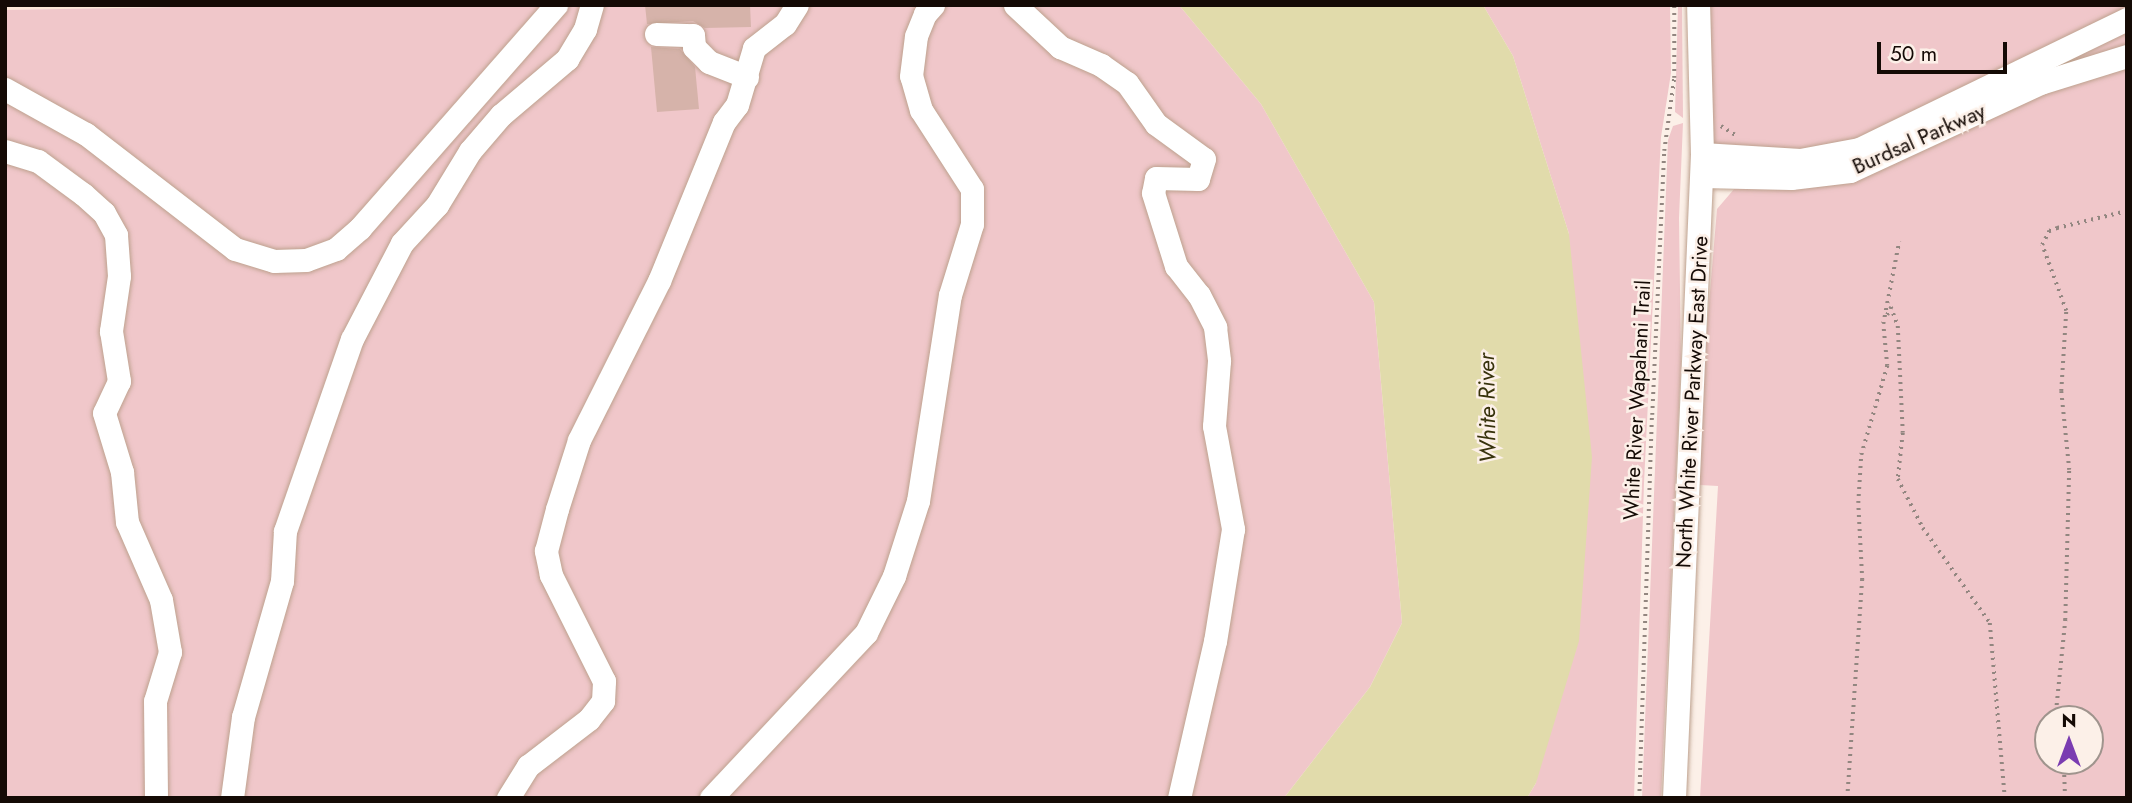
<!DOCTYPE html>
<html>
<head>
<meta charset="utf-8">
<style>
  body { margin:0 }
  #map { position:relative; width:2132px; height:803px; overflow:hidden; background:#fcf0e8; font-family:Jost,sans-serif }
  div>[style] { position:absolute }
  [style*='--x'] { left:calc(var(--x)*1px); top:calc(var(--y)*1px); width:calc(var(--w)*1px); rotate:calc(var(--a)*1deg) }
  .built>* { inset:0; background:#fce6d6 }
  .green>* { inset:0; background:#f0c7ca }
  .water>* { inset:0; background:#e1dbab }
  .building>* { inset:0; background:#d6b3aa }
  .path>* { height:3.5px; margin-top:-1.75px; transform-origin:0; background:repeating-linear-gradient(90deg,#928680 0 2px,transparent 0 7px) }
  .roads { filter:drop-shadow(0 0 2px #bda18e) drop-shadow(0 0 2px #bda18e) }
  .minor>* { height:23px; margin:-11.5px; padding:0 11.5px; transform-origin:11.5px; border-radius:11.5px; background:#fff }
  span { translate:-50% -50%; white-space:nowrap; text-align:center; line-height:1.15; -webkit-text-stroke:5px #fcf0e8; paint-order:stroke }
  .street-label { font-size:21px; color:#140a05 }
  .water-label { font-size:23px; color:#37320b; font-style:italic }
  .frame { position:absolute; inset:0; border:7px solid #140a05; pointer-events:none }
  .north { position:absolute; left:2034px; top:705px; width:70px; height:70px; box-sizing:border-box; background:#fcf0e8; border:2px solid #9f948d; border-radius:50%; rotate:0deg; font-size:19px; font-weight:700; line-height:28px; text-align:center; color:#140a05 }
  .north::after { content:''; display:block; margin:auto; width:24px; height:32px; background:#7a3cb1; clip-path:polygon(50% 0,100% 100%,50% 72%,0 100%) }
  .scale { position:absolute; left:1877px; top:42px; width:130px; height:32px; box-sizing:border-box; border:4px solid #140a05; border-top:0; padding-left:9px; font-size:21px; line-height:24px; white-space:nowrap; color:#140a05; -webkit-text-stroke:5px #fcf0e8; paint-order:stroke }
</style>
</head>
<body>
<div id="map">
  <div class="built">
    <div style="clip-path:polygon(5px 5px,278px 5px,5px 10px)"></div>
  </div>
  <div class="green">
    <div style="clip-path:polygon(278px 5px,1179px 5px,1261px 104px,1374px 302px,1402px 623px,1370px 687px,1284px 798px,5px 798px,5px 10px)"></div>
    <div style="clip-path:polygon(1483px 5px,1670px 5px,1671px 73px,1661px 137px,1644px 483px,1634px 798px,1527px 798px,1536px 783px,1569px 234px,1513px 56px)"></div>
    <div style="clip-path:polygon(1678px 5px,1682px 5px,1683px 118px,1675px 112px)"></div>
    <div style="clip-path:polygon(evenodd,1696px 5px,2127px 5px,2127px 798px,1700px 798px,1718px 486px,1700px 485px,1700px 411px,1717px 209px,1735px 188px,1853px 159px,1715px 155px,1696px 5px,2048px 719px,2090px 719px,2090px 761px,2048px 761px,2048px 719px)"></div>
    <div style="clip-path:polygon(1683px 123px,1679px 218px,1681px 363px,1661px 798px,1642px 798px,1668px 140px,1673px 126px)"></div>
  </div>
  <div class="water">
    <div style="clip-path:polygon(1179px 5px,1483px 5px,1513px 56px,1569px 234px,1592px 457px,1579px 641px,1536px 783px,1527px 798px,1284px 798px,1370px 687px,1402px 623px,1374px 302px,1261px 104px)"></div>
  </div>
  <div class="building">
    <div style="clip-path:polygon(645px 5px,750px 5px,751px 27px,705px 28px,693px 21px,647px 24px)"></div>
    <div style="clip-path:polygon(651px 47px,680px 49px,695px 67px,699px 109px,657px 112px)"></div>
  </div>
  <div class="path">
    <div style="--x:1721;--y:126;--w:19;--a:32"></div>
    <div style="--x:1887;--y:315;--w:9;--a:-63"></div>
    <div style="--x:1891;--y:307;--w:20;--a:70"></div>
    <div style="--x:1898;--y:326;--w:107;--a:87.3"></div>
    <div style="--x:1903;--y:433;--w:46;--a:96.2"></div>
    <div style="--x:1898;--y:479;--w:55;--a:63"></div>
    <div style="--x:1923;--y:528;--w:116;--a:54.8"></div>
    <div style="--x:1990;--y:623;--w:176;--a:85.1"></div>
    <div style="--x:2055;--y:719;--w:100;--a:-84.2"></div>
    <div style="--x:2065;--y:620;--w:150;--a:-88.5"></div>
    <div style="--x:2069;--y:470;--w:79;--a:-95.8"></div>
    <div style="--x:2061;--y:391;--w:80;--a:-86.4"></div>
    <div style="--x:2066;--y:311;--w:70;--a:-110"></div>
    <div style="--x:2042;--y:245;--w:16;--a:-63"></div>
    <div style="--x:2049;--y:231;--w:9;--a:-21"></div>
    <div style="--x:2057;--y:228;--w:72;--a:-13.7"></div>
    <div style="--x:2064;--y:761;--w:37;--a:88"></div>
    <div style="--x:1639;--y:798;--w:383;--a:-88.1"></div>
    <div style="--x:1652;--y:415;--w:264;--a:-87.4"></div>
    <div style="--x:1664;--y:151;--w:74;--a:-82.2"></div>
    <div style="--x:1674;--y:78;--w:73;--a:-90"></div>
    <div style="--x:1847;--y:798;--w:219;--a:-86.1"></div>
    <div style="--x:1862;--y:580;--w:77;--a:-93"></div>
    <div style="--x:1858;--y:503;--w:48;--a:-86.4"></div>
    <div style="--x:1861;--y:455;--w:93;--a:-73.7"></div>
    <div style="--x:1887;--y:366;--w:42;--a:-95.4"></div>
    <div style="--x:1883;--y:324;--w:84;--a:-79"></div>
  </div>
  <div class="roads">
    <div class="minor">
      <div style="--x:1015;--y:5;--w:62;--a:43"></div>
      <div style="--x:1060;--y:47;--w:45;--a:23.7"></div>
      <div style="--x:1101;--y:65;--w:32;--a:35"></div>
      <div style="--x:1127;--y:83;--w:50;--a:54.7"></div>
      <div style="--x:1156;--y:124;--w:59;--a:36.1"></div>
      <div style="--x:1204;--y:159;--w:21;--a:107"></div>
      <div style="--x:1198;--y:179;--w:42;--a:-178.6"></div>
      <div style="--x:1156;--y:178;--w:15;--a:101"></div>
      <div style="--x:1153;--y:193;--w:77;--a:72.5"></div>
      <div style="--x:1176;--y:266;--w:37;--a:52"></div>
      <div style="--x:1199;--y:295;--w:36;--a:63"></div>
      <div style="--x:1215;--y:327;--w:34;--a:83"></div>
      <div style="--x:1219;--y:361;--w:65;--a:94.4"></div>
      <div style="--x:1214;--y:426;--w:105;--a:79.5"></div>
      <div style="--x:1233;--y:529;--w:113;--a:99.1"></div>
      <div style="--x:1215;--y:641;--w:161;--a:102.9"></div>
      <div style="--x:656;--y:34;--w:37;--a:2"></div>
      <div style="--x:693;--y:35;--w:12;--a:85"></div>
      <div style="--x:694;--y:47;--w:21;--a:45"></div>
      <div style="--x:709;--y:62;--w:41;--a:21.5"></div>
      <div style="--x:5;--y:89;--w:93;--a:29.1"></div>
      <div style="--x:86;--y:134;--w:188;--a:37.7"></div>
      <div style="--x:235;--y:249;--w:41;--a:17.1"></div>
      <div style="--x:274;--y:261;--w:32;--a:-2"></div>
      <div style="--x:306;--y:260;--w:32;--a:-20"></div>
      <div style="--x:336;--y:249;--w:32;--a:-41"></div>
      <div style="--x:360;--y:228;--w:297;--a:-48.7"></div>
      <div style="--x:5;--y:151;--w:34;--a:17"></div>
      <div style="--x:38;--y:161;--w:56;--a:36.3"></div>
      <div style="--x:83;--y:194;--w:28;--a:42"></div>
      <div style="--x:104;--y:213;--w:25;--a:61"></div>
      <div style="--x:116;--y:235;--w:41;--a:85.8"></div>
      <div style="--x:119;--y:276;--w:56;--a:98.3"></div>
      <div style="--x:111;--y:331;--w:51;--a:80.9"></div>
      <div style="--x:119;--y:381;--w:35;--a:115"></div>
      <div style="--x:104;--y:413;--w:62;--a:73"></div>
      <div style="--x:122;--y:472;--w:50;--a:84.3"></div>
      <div style="--x:127;--y:522;--w:85;--a:66.4"></div>
      <div style="--x:161;--y:600;--w:53;--a:80.2"></div>
      <div style="--x:170;--y:652;--w:51;--a:107"></div>
      <div style="--x:155;--y:701;--w:97;--a:89.4"></div>
      <div style="--x:1702;--y:154;--w:98;--a:3.5"></div>
      <div style="--x:1800;--y:160;--w:60;--a:-10.6"></div>
      <div style="--x:1859;--y:149;--w:298;--a:-25.9"></div>
      <div style="--x:1702;--y:176;--w:89;--a:1.3"></div>
      <div style="--x:1791;--y:178;--w:59;--a:-6.8"></div>
      <div style="--x:1850;--y:171;--w:213;--a:-24.8"></div>
      <div style="--x:2043;--y:82;--w:88;--a:-17.2"></div>
      <div style="--x:232;--y:798;--w:82;--a:-82.3"></div>
      <div style="--x:243;--y:717;--w:141;--a:-74"></div>
      <div style="--x:282;--y:581;--w:50;--a:-86.6"></div>
      <div style="--x:285;--y:531;--w:203;--a:-70.8"></div>
      <div style="--x:352;--y:339;--w:108;--a:-62.5"></div>
      <div style="--x:402;--y:243;--w:52;--a:-47.4"></div>
      <div style="--x:437;--y:205;--w:63;--a:-58.6"></div>
      <div style="--x:470;--y:151;--w:48;--a:-49.3"></div>
      <div style="--x:501;--y:115;--w:87;--a:-40.3"></div>
      <div style="--x:567;--y:59;--w:35;--a:-59"></div>
      <div style="--x:585;--y:29;--w:25;--a:-74"></div>
      <div style="--x:508;--y:798;--w:38;--a:-58"></div>
      <div style="--x:528;--y:766;--w:77;--a:-37.6"></div>
      <div style="--x:589;--y:719;--w:23;--a:-52"></div>
      <div style="--x:603;--y:701;--w:20;--a:-87"></div>
      <div style="--x:604;--y:681;--w:119;--a:-116.6"></div>
      <div style="--x:551;--y:575;--w:25;--a:-102"></div>
      <div style="--x:546;--y:551;--w:43;--a:-75.3"></div>
      <div style="--x:557;--y:509;--w:72;--a:-72.3"></div>
      <div style="--x:579;--y:440;--w:178;--a:-63.3"></div>
      <div style="--x:659;--y:281;--w:172;--a:-67.8"></div>
      <div style="--x:724;--y:122;--w:21;--a:-53"></div>
      <div style="--x:737;--y:105;--w:59;--a:-73.4"></div>
      <div style="--x:754;--y:48;--w:39;--a:-38"></div>
      <div style="--x:785;--y:24;--w:22;--a:-58"></div>
      <div style="--x:711;--y:798;--w:226;--a:-46.8"></div>
      <div style="--x:866;--y:633;--w:64;--a:-63.8"></div>
      <div style="--x:894;--y:576;--w:79;--a:-72.3"></div>
      <div style="--x:918;--y:501;--w:208;--a:-81.2"></div>
      <div style="--x:950;--y:295;--w:74;--a:-72.8"></div>
      <div style="--x:972;--y:224;--w:35;--a:-90"></div>
      <div style="--x:972;--y:189;--w:94;--a:-122.8"></div>
      <div style="--x:921;--y:110;--w:35;--a:-106"></div>
      <div style="--x:911;--y:76;--w:40;--a:-82.9"></div>
      <div style="--x:916;--y:36;--w:24;--a:-68"></div>
      <div style="--x:925;--y:14;--w:12;--a:-48"></div>
      <div style="--x:1674;--y:798;--w:645;--a:-87.51"></div>
      <div style="--x:1702;--y:154;--w:149;--a:-91.5"></div>
    </div>
  </div>
  <div class="street-label">
    <span style="left:1919px;top:139px;rotate:-24deg">Burdsal Parkway</span>
    <span style="left:1637px;top:400px;rotate:-87deg">White River Wapahani Trail</span>
    <span style="left:1692px;top:402px;rotate:-87deg">North White River Parkway East Drive</span>
  </div>
  <div class="water-label">
    <span style="left:1487px;top:408px;rotate:-91deg">White River</span>
  </div>
  <div class="frame"></div>
  <div class="north">N</div>
  <div class="scale">50 m</div>
</div>
</body>
</html>
